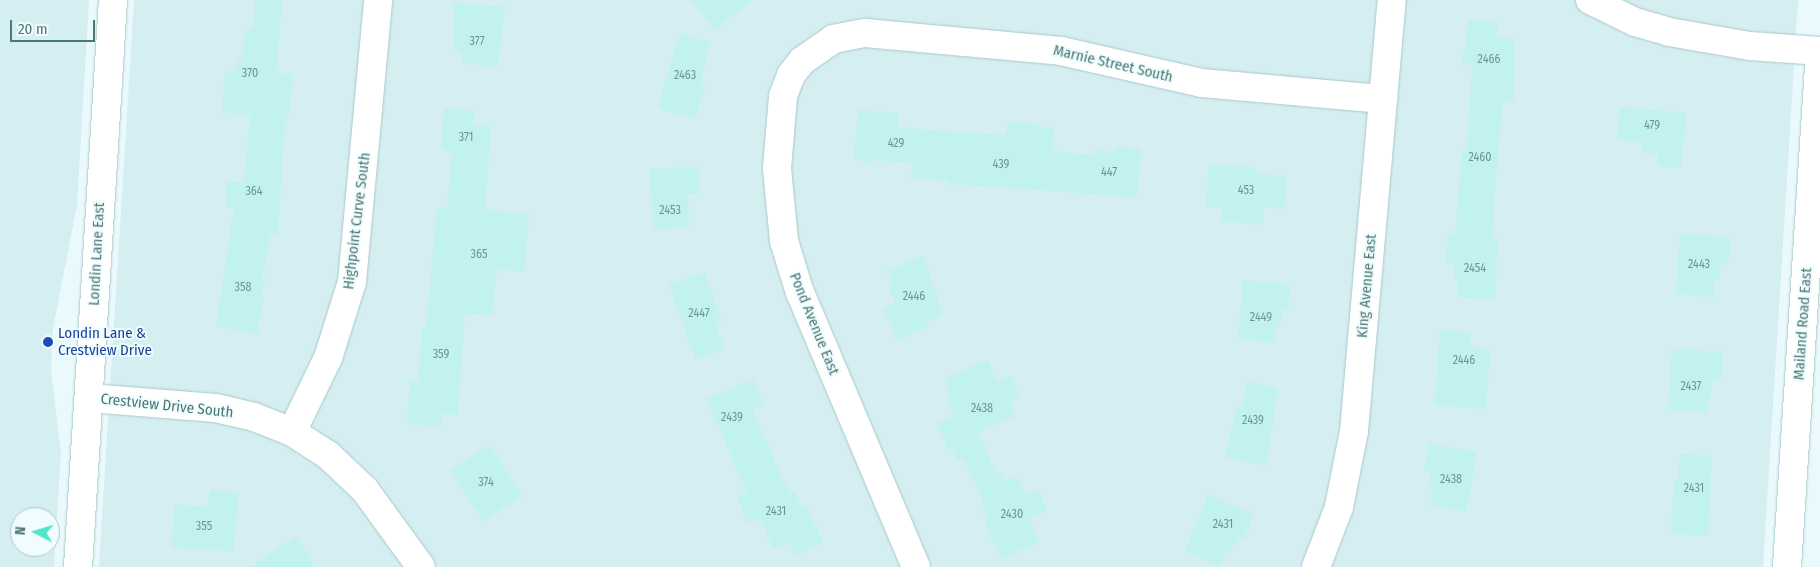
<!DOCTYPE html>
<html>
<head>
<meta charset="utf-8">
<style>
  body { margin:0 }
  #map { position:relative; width:1820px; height:567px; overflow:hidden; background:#eaf9fc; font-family:"Fira Sans Condensed",sans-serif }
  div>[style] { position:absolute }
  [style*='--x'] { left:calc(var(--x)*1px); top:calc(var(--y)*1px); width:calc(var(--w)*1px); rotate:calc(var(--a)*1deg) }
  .residential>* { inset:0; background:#d5eef1 }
  .building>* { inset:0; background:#c1f2f0 }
  .roads { filter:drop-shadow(0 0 1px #a9c9c9) drop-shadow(0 0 1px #a9c9c9) }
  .minor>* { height:28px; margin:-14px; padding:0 14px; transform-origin:14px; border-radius:14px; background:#fff }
  .dots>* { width:14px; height:14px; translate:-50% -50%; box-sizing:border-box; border:2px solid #f0fcff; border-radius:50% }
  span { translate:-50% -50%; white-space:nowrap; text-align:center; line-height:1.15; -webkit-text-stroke:4px #f0fcff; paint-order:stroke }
  .number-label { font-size:12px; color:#699693 }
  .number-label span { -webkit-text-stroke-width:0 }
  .street-label { font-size:15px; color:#4c7874 }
  .transit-label { font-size:15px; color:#164399 }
  .left { translate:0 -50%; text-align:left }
  .north { position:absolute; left:10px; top:507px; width:50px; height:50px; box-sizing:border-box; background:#f0fcff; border:1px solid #aec7c7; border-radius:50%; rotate:275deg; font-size:14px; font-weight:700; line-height:20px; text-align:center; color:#4c7874 }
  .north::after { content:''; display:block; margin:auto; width:18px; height:22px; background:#50e5c5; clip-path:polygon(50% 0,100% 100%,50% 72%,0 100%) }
  .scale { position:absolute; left:10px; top:20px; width:85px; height:22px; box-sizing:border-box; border:2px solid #4c7874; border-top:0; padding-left:6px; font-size:15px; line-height:18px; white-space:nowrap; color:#4c7874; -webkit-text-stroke:4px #f0fcff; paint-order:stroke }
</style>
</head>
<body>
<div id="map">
  <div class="residential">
    <div style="clip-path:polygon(evenodd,0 0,89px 0,77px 205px,53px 328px,51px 371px,61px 452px,54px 567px,0 567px,0 0,20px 517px,50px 517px,50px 547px,20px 547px,20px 517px)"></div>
    <div style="clip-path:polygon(134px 0,1798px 0,1763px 567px,99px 567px)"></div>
  </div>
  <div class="building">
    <div style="clip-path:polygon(255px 0,282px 0,276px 73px,293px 74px,289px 118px,285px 118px,278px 235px,271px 234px,262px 279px,265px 280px,261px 295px,264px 296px,257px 334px,216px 326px,234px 208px,226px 208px,227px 181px,244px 183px,250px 115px,222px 112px,225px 71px,235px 72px,237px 58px,243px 59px,245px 29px,253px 30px)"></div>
    <div style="clip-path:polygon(691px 0,752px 0,715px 30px)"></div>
    <div style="clip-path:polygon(454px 3px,505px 7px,498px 67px,461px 63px,462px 51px,453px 51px)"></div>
    <div style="clip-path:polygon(1469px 20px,1498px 22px,1497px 38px,1515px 39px,1514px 101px,1503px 100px,1495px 189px,1492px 239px,1498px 240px,1495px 300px,1457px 297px,1458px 280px,1453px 280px,1454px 264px,1446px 263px,1448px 236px,1455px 236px,1462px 149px,1467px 150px,1472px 65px,1462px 64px)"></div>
    <div style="clip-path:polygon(680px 33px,710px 42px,700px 86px,705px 87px,695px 119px,658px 108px)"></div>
    <div style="clip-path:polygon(1620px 107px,1686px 113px,1681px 168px,1657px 166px,1658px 154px,1642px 152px,1643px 142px,1617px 139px)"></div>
    <div style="clip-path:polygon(444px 108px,474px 111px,473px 125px,491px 126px,485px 210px,529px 214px,524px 272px,497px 269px,492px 315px,465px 313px,458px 415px,442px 414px,440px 426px,407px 424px,410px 380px,418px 381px,422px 328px,426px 328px,437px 208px,447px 209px,452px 151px,441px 150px)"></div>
    <div style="clip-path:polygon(858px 110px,898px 113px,897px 127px,954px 132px,1006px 135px,1008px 121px,1039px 124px,1039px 127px,1054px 128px,1052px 151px,1095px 155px,1096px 150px,1114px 152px,1114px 147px,1141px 149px,1137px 197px,949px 184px,949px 181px,911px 177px,913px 163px,873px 160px,865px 165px,862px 159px,854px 158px)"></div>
    <div style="clip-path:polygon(1209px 164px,1257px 168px,1257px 174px,1287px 176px,1284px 209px,1264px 207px,1263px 225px,1220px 221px,1222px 208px,1206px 207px)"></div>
    <div style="clip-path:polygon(699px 167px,700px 194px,688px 194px,689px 227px,653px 229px,650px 169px)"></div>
    <div style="clip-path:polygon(1680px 234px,1730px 237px,1728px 265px,1720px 265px,1719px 280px,1714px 280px,1713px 297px,1676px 294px)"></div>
    <div style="clip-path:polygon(923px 256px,943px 314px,927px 322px,929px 326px,897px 340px,883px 308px,895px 303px,888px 287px,893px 285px,887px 271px)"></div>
    <div style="clip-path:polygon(705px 272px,721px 322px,716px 324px,724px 349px,695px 359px,669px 284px)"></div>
    <div style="clip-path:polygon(1243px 280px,1290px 285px,1288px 310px,1282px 310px,1281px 326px,1276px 326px,1275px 342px,1238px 338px)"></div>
    <div style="clip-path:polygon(1440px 330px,1471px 333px,1470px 347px,1491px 349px,1485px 409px,1435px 405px)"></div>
    <div style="clip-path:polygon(1672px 349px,1723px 352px,1721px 380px,1713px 379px,1706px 412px,1668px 410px)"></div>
    <div style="clip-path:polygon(988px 360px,997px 383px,1011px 376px,1020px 397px,1009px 402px,1015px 416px,978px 432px,996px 475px,1001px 472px,1005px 482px,1017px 476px,1026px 496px,1038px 490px,1047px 511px,1029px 518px,1040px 542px,1001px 559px,985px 522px,988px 521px,982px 509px,985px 507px,964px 458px,957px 461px,952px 450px,949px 451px,937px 423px,954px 416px,947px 399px,952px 397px,944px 379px)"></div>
    <div style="clip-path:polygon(753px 379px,763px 404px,752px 409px,782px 479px,791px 493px,795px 492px,801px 506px,806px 504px,823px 543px,795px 555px,790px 542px,773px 549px,760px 518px,748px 523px,737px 497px,747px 493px,707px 399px)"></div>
    <div style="clip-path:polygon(1247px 381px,1278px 388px,1266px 466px,1225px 457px,1237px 406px,1242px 407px)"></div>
    <div style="clip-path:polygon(1430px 443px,1477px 452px,1466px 512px,1430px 505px,1433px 490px,1428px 488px,1431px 472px,1424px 471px)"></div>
    <div style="clip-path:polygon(490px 445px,522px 496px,483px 521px,450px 470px)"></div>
    <div style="clip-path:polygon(1680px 454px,1712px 456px,1708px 536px,1671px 534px,1674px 479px,1678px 479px)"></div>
    <div style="clip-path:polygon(210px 490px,238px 493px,234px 552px,171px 547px,175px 504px,208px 507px)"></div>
    <div style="clip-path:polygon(1208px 495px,1254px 514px,1244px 539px,1238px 536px,1231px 552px,1226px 550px,1220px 566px,1185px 551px)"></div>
    <div style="clip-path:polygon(297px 536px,315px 567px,250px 567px)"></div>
  </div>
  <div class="roads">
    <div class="minor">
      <div style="--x:1590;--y:0;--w:50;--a:26.1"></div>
      <div style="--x:1635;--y:22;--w:35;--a:16"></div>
      <div style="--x:1669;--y:32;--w:82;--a:9.8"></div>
      <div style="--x:1750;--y:46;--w:70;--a:4.1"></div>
      <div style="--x:1820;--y:51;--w:517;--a:93.66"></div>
      <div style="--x:89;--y:398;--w:127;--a:4.5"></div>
      <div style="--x:216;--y:408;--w:39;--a:13"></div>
      <div style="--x:254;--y:417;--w:41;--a:21.5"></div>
      <div style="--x:292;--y:432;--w:43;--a:32.6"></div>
      <div style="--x:328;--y:455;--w:51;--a:43.4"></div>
      <div style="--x:365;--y:490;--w:95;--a:54"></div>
      <div style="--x:292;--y:432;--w:82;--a:-64.1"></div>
      <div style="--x:328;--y:358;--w:80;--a:-72.5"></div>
      <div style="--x:352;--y:282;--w:283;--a:-84.7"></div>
      <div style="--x:78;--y:567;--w:568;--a:-86.47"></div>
      <div style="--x:916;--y:567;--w:298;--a:-112.9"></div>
      <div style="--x:800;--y:293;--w:54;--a:-107.1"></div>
      <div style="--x:784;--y:241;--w:73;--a:-95.5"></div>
      <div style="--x:777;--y:168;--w:72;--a:-85.2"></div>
      <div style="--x:783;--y:96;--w:22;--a:-69"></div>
      <div style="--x:791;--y:75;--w:18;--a:-52"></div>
      <div style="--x:802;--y:61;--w:38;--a:-35"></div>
      <div style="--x:833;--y:39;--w:33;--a:-11"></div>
      <div style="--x:865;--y:33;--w:197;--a:5.2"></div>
      <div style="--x:1061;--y:51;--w:145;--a:12.8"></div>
      <div style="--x:1202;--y:83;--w:182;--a:5.1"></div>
      <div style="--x:1316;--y:567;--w:64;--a:-69"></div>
      <div style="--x:1339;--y:507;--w:77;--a:-78.8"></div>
      <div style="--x:1354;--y:431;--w:433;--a:-85"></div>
    </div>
  </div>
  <div class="dots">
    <div style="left:48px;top:342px;background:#1a4fb4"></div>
  </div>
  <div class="number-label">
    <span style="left:477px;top:42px">377</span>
    <span style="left:1489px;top:60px">2466</span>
    <span style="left:250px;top:74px">370</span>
    <span style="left:685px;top:76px">2463</span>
    <span style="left:1652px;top:126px">479</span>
    <span style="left:466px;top:138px">371</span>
    <span style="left:896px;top:144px">429</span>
    <span style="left:1480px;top:158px">2460</span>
    <span style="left:1001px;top:165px">439</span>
    <span style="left:1109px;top:173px">447</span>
    <span style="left:1246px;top:191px">453</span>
    <span style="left:254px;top:192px">364</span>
    <span style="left:670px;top:211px">2453</span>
    <span style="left:479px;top:255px">365</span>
    <span style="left:1699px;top:265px">2443</span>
    <span style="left:1475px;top:269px">2454</span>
    <span style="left:243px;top:288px">358</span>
    <span style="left:914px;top:297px">2446</span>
    <span style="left:699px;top:314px">2447</span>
    <span style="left:1261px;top:318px">2449</span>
    <span style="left:441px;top:355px">359</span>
    <span style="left:1464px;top:361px">2446</span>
    <span style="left:1691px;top:387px">2437</span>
    <span style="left:982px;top:409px">2438</span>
    <span style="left:732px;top:418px">2439</span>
    <span style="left:1253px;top:421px">2439</span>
    <span style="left:1451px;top:480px">2438</span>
    <span style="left:486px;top:483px">374</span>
    <span style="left:1694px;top:489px">2431</span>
    <span style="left:776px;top:512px">2431</span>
    <span style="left:1012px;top:515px">2430</span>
    <span style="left:1223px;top:525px">2431</span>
    <span style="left:204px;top:527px">355</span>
  </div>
  <div class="street-label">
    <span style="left:1113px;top:64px;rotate:13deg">Marnie Street South</span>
    <span style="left:357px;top:221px;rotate:-83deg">Highpoint Curve South</span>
    <span style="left:97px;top:254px;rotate:-87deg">Londin Lane East</span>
    <span style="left:1367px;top:286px;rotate:-85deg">King Avenue East</span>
    <span style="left:814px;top:324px;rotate:68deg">Pond Avenue East</span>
    <span style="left:1803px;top:324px;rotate:-86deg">Mailand Road East</span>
    <span style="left:167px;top:406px;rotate:6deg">Crestview Drive South</span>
  </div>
  <div class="transit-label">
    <span class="left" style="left:58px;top:342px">Londin Lane &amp;<br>Crestview Drive</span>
  </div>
  <div class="north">N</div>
  <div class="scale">20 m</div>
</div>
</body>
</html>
